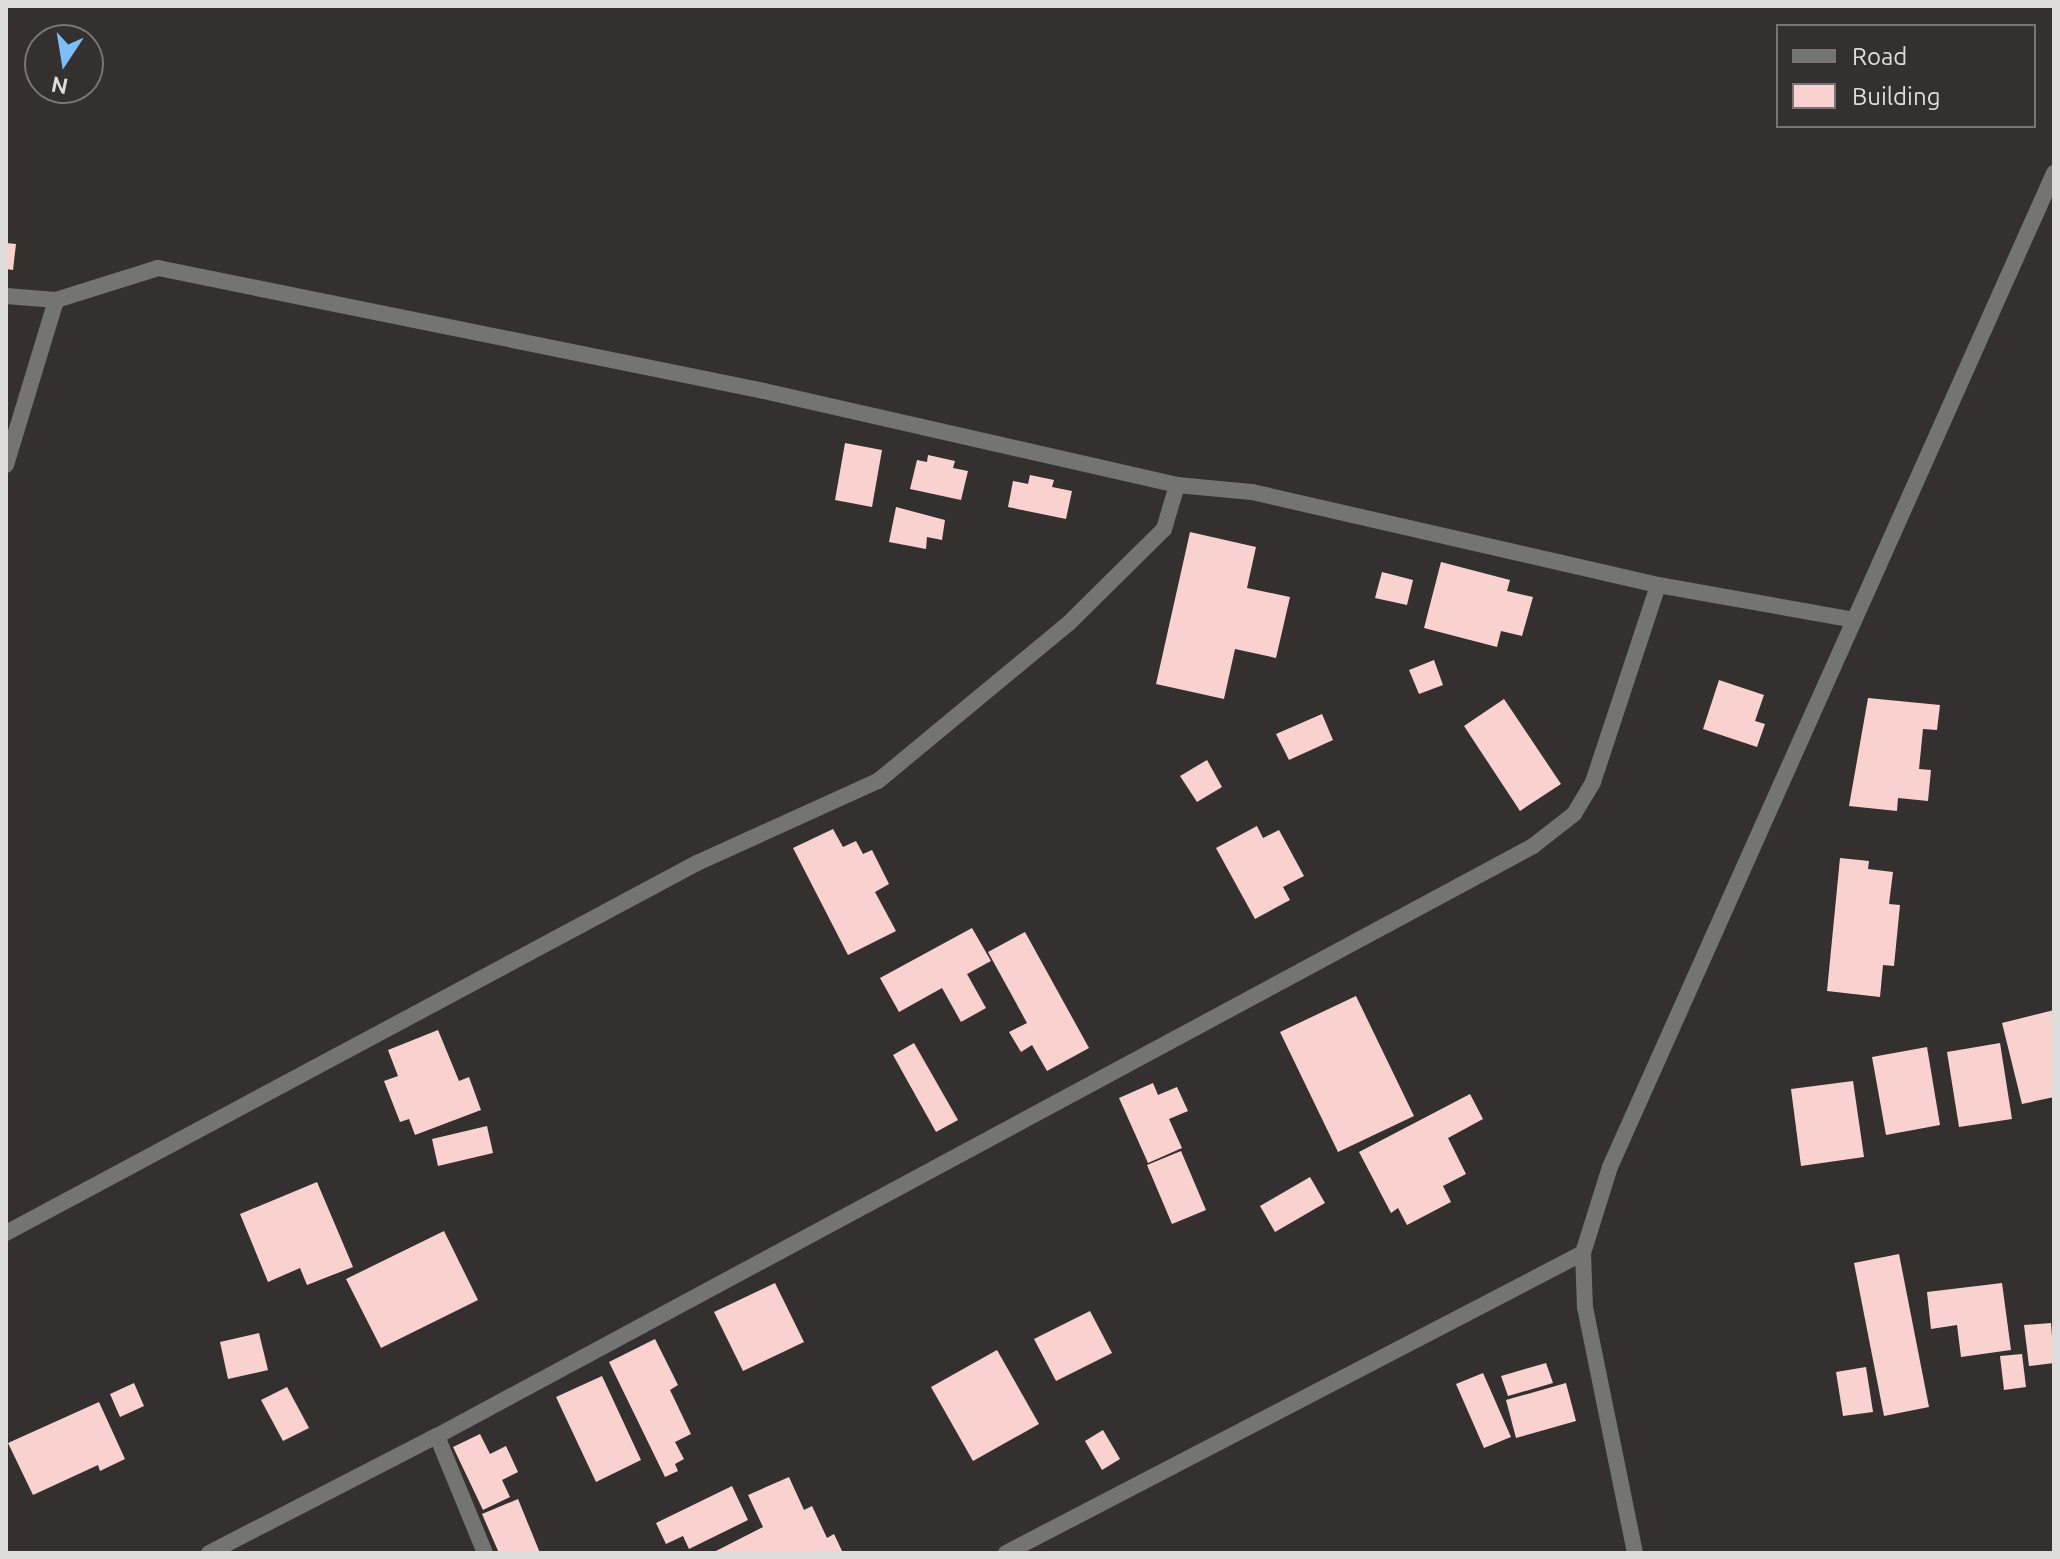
<!DOCTYPE html>
<html>
<head>
<meta charset="utf-8">
<style>
  body { margin:0 }
  #map { position:relative; width:2060px; height:1559px; overflow:hidden; background:#34302f; font-family:Ubuntu,sans-serif }
  div>[style] { position:absolute }
  [style*='--x'] { left:calc(var(--x)*1px); top:calc(var(--y)*1px); width:calc(var(--w)*1px); rotate:calc(var(--a)*1deg) }
  .building>* { inset:0; background:#f9d2d0 }
  .minor>* { height:16px; margin:-8px; padding:0 8px; transform-origin:8px; border-radius:8px; background:#747472 }
  span { translate:-50% -50%; white-space:nowrap; text-align:center; line-height:1.15; -webkit-text-stroke:8px #34302f; paint-order:stroke }
  .frame { position:absolute; inset:0; border:8px solid #dfdddc; pointer-events:none }
  .legend { position:absolute; left:1776px; top:24px; width:260px; height:104px; box-sizing:border-box; background:#34302f; border:2px solid #787574; margin:0; padding:10px 14px; list-style:none; font-size:24px; color:#dfdddc }
  .legend li { display:flex; align-items:center; gap:16px; height:40px }
  .legend b { width:40px; border:2px solid #787574 }
  .north { position:absolute; left:24px; top:24px; width:80px; height:80px; box-sizing:border-box; background:#34302f; border:2px solid #787574; border-radius:50%; rotate:192deg; font-size:22px; font-weight:700; line-height:32px; text-align:center; color:#dfdddc }
  .north::after { content:''; display:block; margin:auto; width:28px; height:36px; background:#7dbef9; clip-path:polygon(50% 0,100% 100%,50% 72%,0 100%) }
</style>
</head>
<body>
<div id="map">
  <div class="building">
    <div style="clip-path:polygon(6px 243px,16px 244px,13px 270px,6px 269px)"></div>
    <div style="clip-path:polygon(845px 443px,882px 450px,872px 507px,835px 500px)"></div>
    <div style="clip-path:polygon(928px 455px,955px 461px,953px 468px,968px 471px,961px 500px,910px 489px,917px 460px,927px 462px)"></div>
    <div style="clip-path:polygon(1030px 475px,1054px 480px,1052px 487px,1072px 491px,1066px 519px,1008px 507px,1013px 481px,1028px 484px)"></div>
    <div style="clip-path:polygon(896px 507px,945px 520px,942px 540px,927px 537px,926px 549px,889px 542px)"></div>
    <div style="clip-path:polygon(1190px 532px,1256px 547px,1247px 588px,1290px 597px,1276px 658px,1235px 649px,1224px 699px,1156px 684px)"></div>
    <div style="clip-path:polygon(1441px 562px,1510px 580px,1507px 591px,1533px 597px,1522px 636px,1501px 631px,1497px 647px,1424px 628px)"></div>
    <div style="clip-path:polygon(1382px 572px,1413px 580px,1407px 605px,1375px 598px)"></div>
    <div style="clip-path:polygon(1434px 660px,1443px 685px,1419px 694px,1409px 670px)"></div>
    <div style="clip-path:polygon(1719px 680px,1764px 695px,1755px 721px,1765px 724px,1757px 747px,1703px 729px)"></div>
    <div style="clip-path:polygon(1868px 698px,1940px 705px,1937px 730px,1923px 729px,1919px 769px,1931px 770px,1928px 801px,1898px 798px,1897px 811px,1849px 806px)"></div>
    <div style="clip-path:polygon(1504px 699px,1561px 784px,1520px 811px,1464px 726px)"></div>
    <div style="clip-path:polygon(1322px 714px,1333px 740px,1289px 760px,1276px 734px)"></div>
    <div style="clip-path:polygon(1207px 760px,1222px 787px,1197px 802px,1180px 776px)"></div>
    <div style="clip-path:polygon(1257px 826px,1263px 838px,1279px 830px,1304px 876px,1283px 887px,1290px 900px,1255px 919px,1216px 848px)"></div>
    <div style="clip-path:polygon(833px 829px,843px 847px,856px 841px,863px 854px,872px 850px,889px 884px,875px 892px,896px 931px,848px 955px,793px 848px)"></div>
    <div style="clip-path:polygon(1840px 858px,1869px 861px,1868px 869px,1893px 872px,1889px 904px,1900px 905px,1894px 966px,1883px 965px,1880px 997px,1827px 991px)"></div>
    <div style="clip-path:polygon(972px 928px,991px 961px,967px 974px,986px 1008px,961px 1022px,942px 988px,899px 1012px,880px 978px)"></div>
    <div style="clip-path:polygon(1025px 932px,1089px 1048px,1047px 1071px,1032px 1045px,1021px 1052px,1009px 1032px,1027px 1023px,988px 952px)"></div>
    <div style="clip-path:polygon(1356px 996px,1414px 1116px,1338px 1152px,1280px 1032px)"></div>
    <div style="clip-path:polygon(2054px 1010px,2054px 1097px,2022px 1104px,2002px 1023px)"></div>
    <div style="clip-path:polygon(438px 1030px,459px 1081px,469px 1077px,481px 1110px,415px 1135px,409px 1119px,400px 1122px,384px 1081px,398px 1076px,388px 1050px)"></div>
    <div style="clip-path:polygon(914px 1043px,958px 1120px,936px 1132px,893px 1055px)"></div>
    <div style="clip-path:polygon(2000px 1043px,2012px 1119px,1959px 1127px,1947px 1052px)"></div>
    <div style="clip-path:polygon(1927px 1047px,1940px 1125px,1886px 1135px,1872px 1057px)"></div>
    <div style="clip-path:polygon(1853px 1081px,1864px 1157px,1801px 1166px,1791px 1089px)"></div>
    <div style="clip-path:polygon(1153px 1083px,1158px 1095px,1177px 1087px,1188px 1111px,1169px 1119px,1182px 1148px,1148px 1163px,1119px 1098px)"></div>
    <div style="clip-path:polygon(1470px 1094px,1483px 1119px,1448px 1138px,1466px 1174px,1443px 1186px,1451px 1202px,1407px 1225px,1398px 1208px,1391px 1213px,1359px 1152px)"></div>
    <div style="clip-path:polygon(487px 1126px,493px 1153px,438px 1166px,432px 1139px)"></div>
    <div style="clip-path:polygon(1181px 1151px,1206px 1210px,1172px 1224px,1147px 1165px)"></div>
    <div style="clip-path:polygon(1310px 1177px,1325px 1203px,1275px 1232px,1260px 1206px)"></div>
    <div style="clip-path:polygon(317px 1182px,353px 1267px,307px 1285px,300px 1268px,268px 1282px,240px 1214px)"></div>
    <div style="clip-path:polygon(444px 1231px,478px 1300px,381px 1348px,346px 1279px)"></div>
    <div style="clip-path:polygon(1899px 1254px,1929px 1407px,1884px 1416px,1854px 1263px)"></div>
    <div style="clip-path:polygon(775px 1283px,804px 1342px,743px 1371px,714px 1312px)"></div>
    <div style="clip-path:polygon(2002px 1283px,2011px 1350px,1961px 1357px,1957px 1325px,1931px 1329px,1927px 1292px)"></div>
    <div style="clip-path:polygon(1090px 1311px,1112px 1353px,1056px 1381px,1034px 1339px)"></div>
    <div style="clip-path:polygon(2051px 1323px,2054px 1363px,2029px 1366px,2024px 1325px)"></div>
    <div style="clip-path:polygon(259px 1333px,268px 1370px,228px 1379px,220px 1342px)"></div>
    <div style="clip-path:polygon(655px 1339px,678px 1385px,670px 1390px,691px 1434px,675px 1442px,684px 1459px,675px 1464px,678px 1471px,665px 1477px,609px 1362px)"></div>
    <div style="clip-path:polygon(997px 1350px,1039px 1424px,973px 1461px,931px 1387px)"></div>
    <div style="clip-path:polygon(2022px 1354px,2026px 1387px,2004px 1390px,2000px 1356px)"></div>
    <div style="clip-path:polygon(1546px 1363px,1553px 1383px,1508px 1396px,1501px 1376px)"></div>
    <div style="clip-path:polygon(1866px 1367px,1873px 1412px,1843px 1416px,1836px 1372px)"></div>
    <div style="clip-path:polygon(1483px 1373px,1511px 1437px,1484px 1448px,1456px 1384px)"></div>
    <div style="clip-path:polygon(602px 1376px,641px 1460px,596px 1482px,556px 1397px)"></div>
    <div style="clip-path:polygon(134px 1383px,144px 1406px,120px 1417px,110px 1394px)"></div>
    <div style="clip-path:polygon(1566px 1383px,1576px 1421px,1516px 1438px,1506px 1400px)"></div>
    <div style="clip-path:polygon(287px 1387px,309px 1428px,283px 1441px,261px 1400px)"></div>
    <div style="clip-path:polygon(99px 1402px,125px 1459px,100px 1471px,98px 1465px,33px 1495px,8px 1443px)"></div>
    <div style="clip-path:polygon(1103px 1430px,1120px 1459px,1102px 1470px,1085px 1441px)"></div>
    <div style="clip-path:polygon(480px 1434px,490px 1454px,506px 1446px,518px 1472px,502px 1480px,510px 1497px,483px 1510px,453px 1447px)"></div>
    <div style="clip-path:polygon(789px 1477px,804px 1510px,812px 1506px,827px 1538px,834px 1534px,843px 1553px,712px 1553px,763px 1527px,748px 1495px)"></div>
    <div style="clip-path:polygon(732px 1486px,748px 1520px,689px 1549px,683px 1536px,666px 1544px,656px 1523px)"></div>
    <div style="clip-path:polygon(518px 1499px,540px 1553px,499px 1553px,482px 1514px)"></div>
  </div>
  <div class="minor">
    <div style="--x:6;--y:296;--w:50;--a:4.6"></div>
    <div style="--x:56;--y:300;--w:107;--a:-17.4"></div>
    <div style="--x:158;--y:268;--w:618;--a:11.47"></div>
    <div style="--x:764;--y:391;--w:424;--a:12.8"></div>
    <div style="--x:6;--y:465;--w:172;--a:-73.1"></div>
    <div style="--x:6;--y:1233;--w:784;--a:-28.17"></div>
    <div style="--x:697;--y:863;--w:199;--a:-24.4"></div>
    <div style="--x:878;--y:781;--w:248;--a:-39.6"></div>
    <div style="--x:1069;--y:623;--w:134;--a:-44.7"></div>
    <div style="--x:1164;--y:529;--w:46;--a:-73.5"></div>
    <div style="--x:1177;--y:485;--w:75;--a:5.3"></div>
    <div style="--x:1252;--y:492;--w:417;--a:12.9"></div>
    <div style="--x:1658;--y:585;--w:199;--a:10.1"></div>
    <div style="--x:437;--y:1436;--w:126;--a:67.7"></div>
    <div style="--x:209;--y:1553;--w:256;--a:-27.2"></div>
    <div style="--x:437;--y:1436;--w:1245;--a:-28.29"></div>
    <div style="--x:1533;--y:846;--w:52;--a:-38"></div>
    <div style="--x:1574;--y:814;--w:37;--a:-59"></div>
    <div style="--x:1593;--y:782;--w:207;--a:-71.7"></div>
    <div style="--x:1006;--y:1553;--w:650;--a:-27.47"></div>
    <div style="--x:1635;--y:1553;--w:250;--a:-101.5"></div>
    <div style="--x:1585;--y:1308;--w:55;--a:-92.1"></div>
    <div style="--x:1583;--y:1253;--w:90;--a:-72.6"></div>
    <div style="--x:1610;--y:1167;--w:1089;--a:-65.93"></div>
  </div>
  <div class="frame"></div>
  <ul class="legend">
  <li><b style="height:10px;background:#747472"></b>Road</li>
  <li><b style="height:22px;background:#f9d2d0"></b>Building</li>
  </ul>
  <div class="north">N</div>
</div>
</body>
</html>
